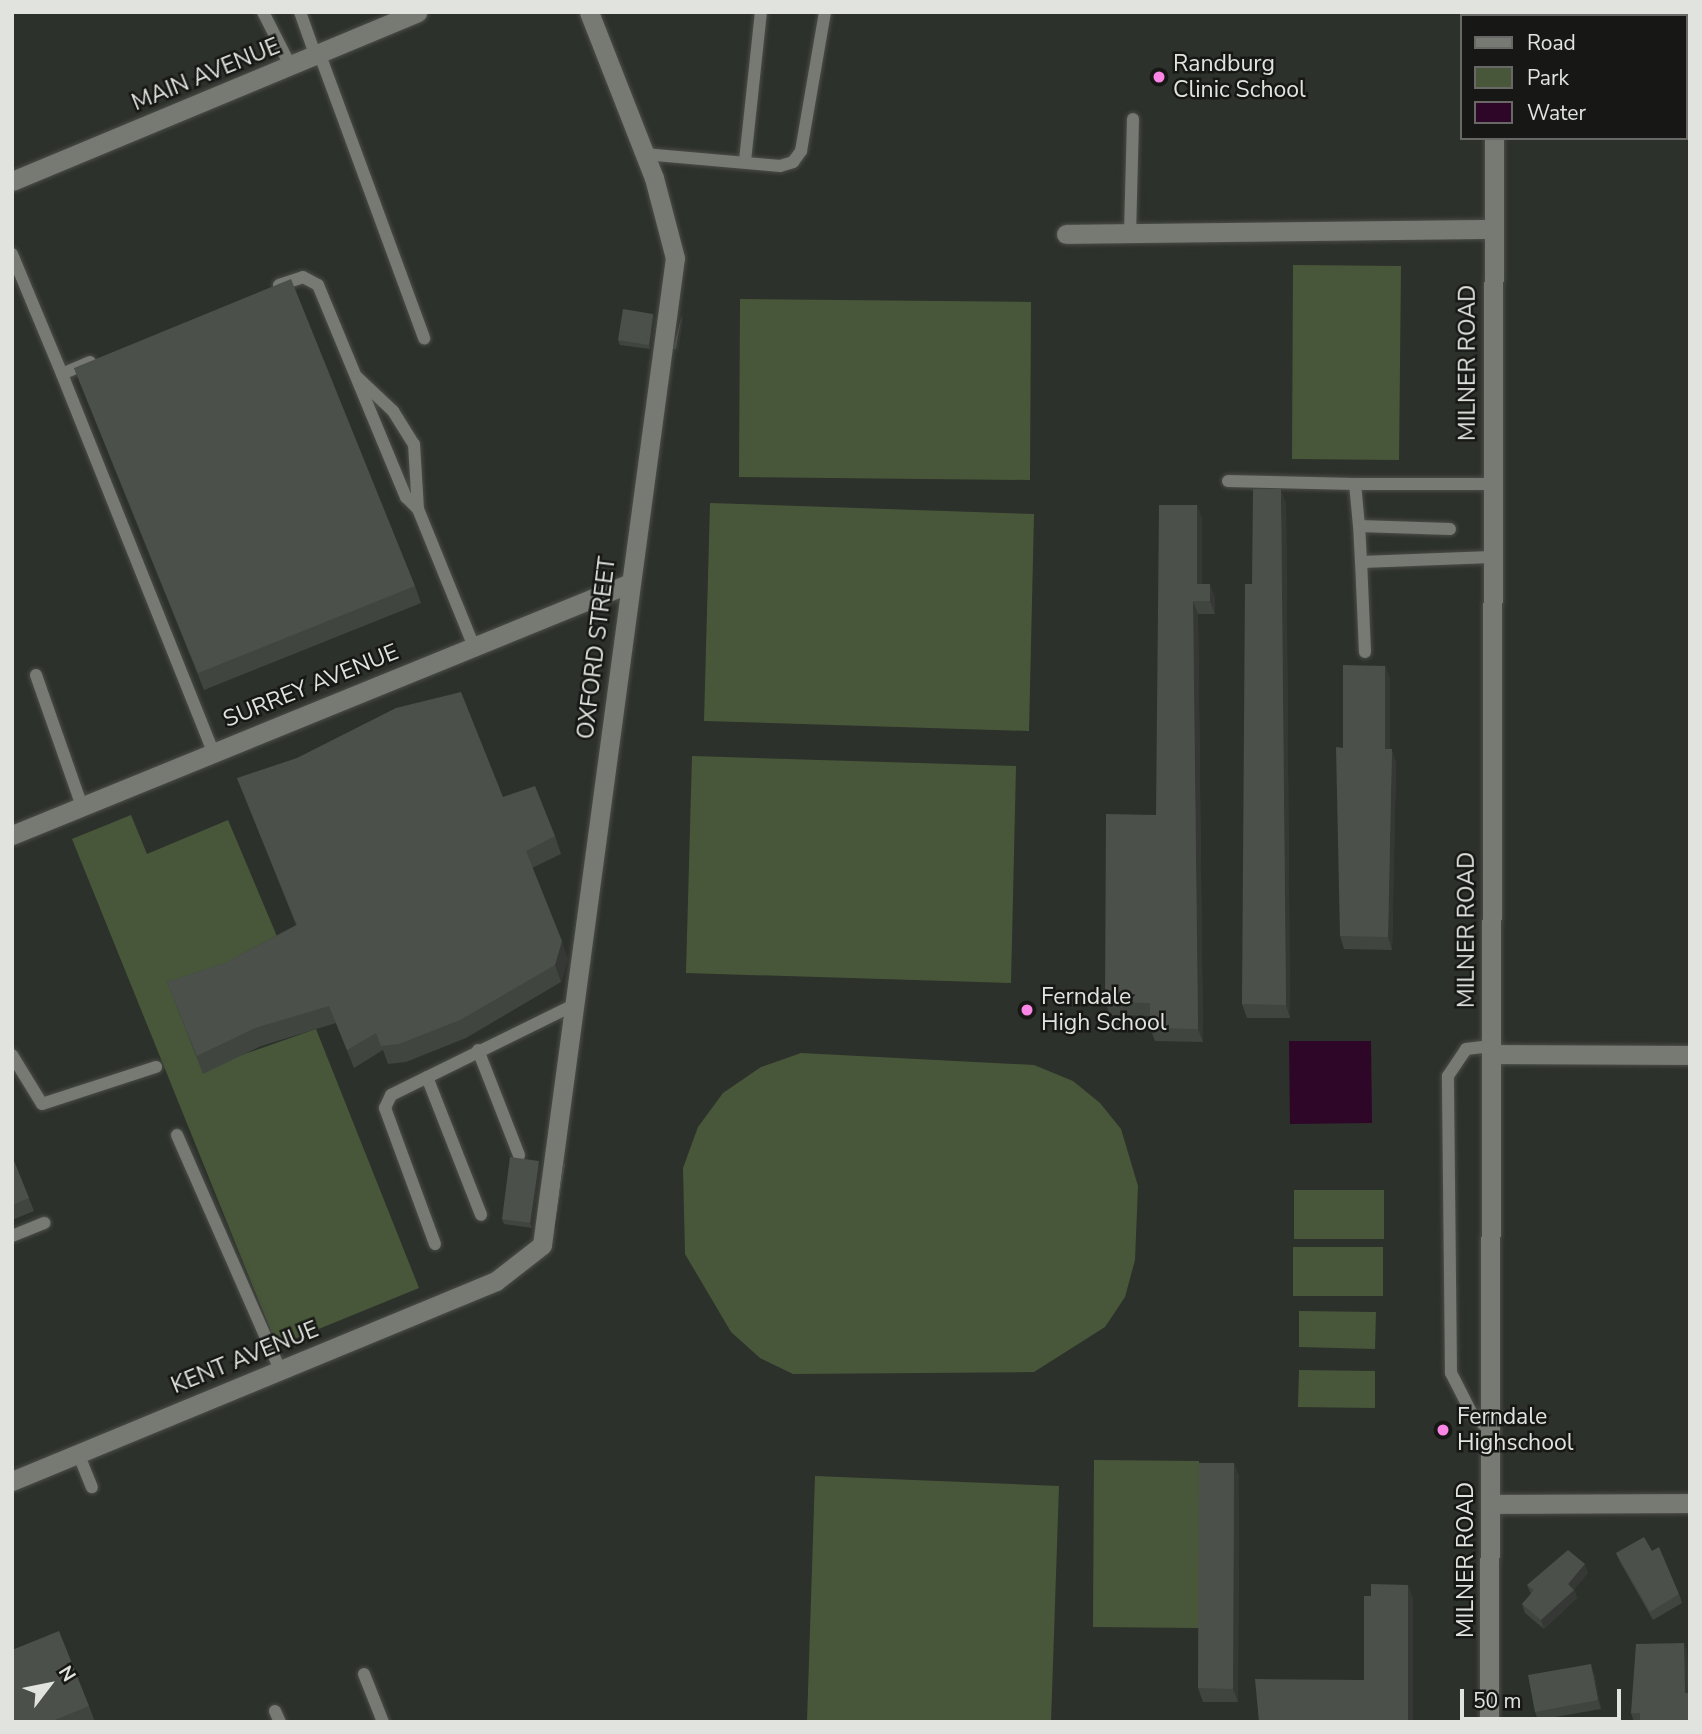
<!DOCTYPE html>
<html>
<head>
<meta charset="utf-8">
<style>
  body { margin:0 }
  #map { position:relative; width:1702px; height:1734px; overflow:hidden; background:#2d312b; font-family:"Nunito Sans",sans-serif }
  div>[style] { position:absolute }
  [style*='--x'] { left:calc(var(--x)*1px); top:calc(var(--y)*1px); width:calc(var(--w)*1px); rotate:calc(var(--a)*1deg) }
  .green>* { inset:0; background:#485739 }
  .water>* { inset:0; background:#2e0728 }
  .roads { filter:drop-shadow(0 0 2px #4b4d48) drop-shadow(0 0 2px #4b4d48) }
  .service>* { height:12px; margin:-6px; padding:0 6px; transform-origin:6px; border-radius:6px; background:#767a73 }
  .minor>* { height:19px; margin:-9.5px; padding:0 9.5px; transform-origin:9.5px; border-radius:9.5px; background:#767a73 }
  .wall>* { inset:0; background:#414540 }
  .shaded-wall>* { inset:0; background:#353834 }
  .building>* { inset:0; background:#4c504a }
  .dots>* { width:19px; height:19px; translate:-50% -50%; box-sizing:border-box; border:4px solid #171815; border-radius:50% }
  span { translate:-50% -50%; white-space:nowrap; text-align:center; line-height:1.15; -webkit-text-stroke:5px #171815; paint-order:stroke }
  .poi-label { font-size:23px; color:#e1e3df }
  .left { translate:0 -50%; text-align:left }
  .street-label { font-size:23px; color:#e1e3df }
  .frame { position:absolute; inset:0; border:14px solid #e1e3df; pointer-events:none }
  .legend { position:absolute; left:1460px; top:14px; width:228px; height:126px; box-sizing:border-box; background:#171815; border:2px solid #686966; margin:0; padding:9px 12px; list-style:none; font-size:21px; color:#e1e3df }
  .legend li { display:flex; align-items:center; gap:14px; height:35px }
  .legend b { width:35px; border:2px solid #686966 }
  .north { position:absolute; left:14px; top:1650px; width:70px; height:70px; -webkit-text-stroke:5px #171815; paint-order:stroke; rotate:58deg; font-size:19px; font-weight:700; line-height:28px; text-align:center; color:#e1e3df }
  .north::after { content:''; display:block; margin:auto; width:24px; height:32px; background:#e1e3df; clip-path:polygon(50% 0,100% 100%,50% 72%,0 100%) }
  .scale { position:absolute; left:1460px; top:1689px; width:161px; height:32px; box-sizing:border-box; border:4px solid #e1e3df; border-top:0; padding-left:9px; font-size:21px; line-height:24px; white-space:nowrap; color:#e1e3df; -webkit-text-stroke:5px #171815; paint-order:stroke }
</style>
</head>
<body>
<div id="map">
  <div class="green">
    <div style="clip-path:polygon(1293px 265px,1401px 266px,1399px 460px,1292px 459px)"></div>
    <div style="clip-path:polygon(740px 299px,1031px 302px,1030px 480px,739px 477px)"></div>
    <div style="clip-path:polygon(710px 503px,1034px 514px,1029px 731px,704px 721px)"></div>
    <div style="clip-path:polygon(692px 756px,1016px 766px,1011px 983px,686px 973px)"></div>
    <div style="clip-path:polygon(131px 815px,147px 854px,228px 820px,284px 953px,230px 1059px,316px 1029px,419px 1288px,277px 1346px,72px 839px)"></div>
    <div style="clip-path:polygon(801px 1053px,1034px 1065px,1073px 1081px,1100px 1103px,1121px 1129px,1138px 1186px,1135px 1260px,1125px 1297px,1105px 1327px,1034px 1372px,793px 1374px,760px 1358px,731px 1332px,685px 1254px,683px 1168px,698px 1127px,723px 1093px,761px 1067px)"></div>
    <div style="clip-path:polygon(1294px 1190px,1384px 1190px,1384px 1239px,1294px 1239px)"></div>
    <div style="clip-path:polygon(1293px 1247px,1383px 1247px,1383px 1296px,1293px 1296px)"></div>
    <div style="clip-path:polygon(1299px 1311px,1376px 1312px,1375px 1349px,1299px 1347px)"></div>
    <div style="clip-path:polygon(1299px 1370px,1375px 1371px,1375px 1408px,1298px 1407px)"></div>
    <div style="clip-path:polygon(1094px 1460px,1199px 1461px,1199px 1628px,1093px 1627px)"></div>
    <div style="clip-path:polygon(815px 1476px,1059px 1486px,1051px 1722px,807px 1722px)"></div>
  </div>
  <div class="water">
    <div style="clip-path:polygon(1289px 1041px,1371px 1041px,1372px 1123px,1290px 1124px)"></div>
  </div>
  <div class="roads">
    <div class="service">
      <div style="--x:263;--y:12;--w:62;--a:63"></div>
      <div style="--x:300;--y:12;--w:48;--a:70.4"></div>
      <div style="--x:320;--y:55;--w:302;--a:69.8"></div>
      <div style="--x:644;--y:154;--w:137;--a:5"></div>
      <div style="--x:780;--y:166;--w:14;--a:-17"></div>
      <div style="--x:793;--y:162;--w:14;--a:-54"></div>
      <div style="--x:801;--y:151;--w:141;--a:-80.2"></div>
      <div style="--x:745;--y:161;--w:150;--a:-83.9"></div>
      <div style="--x:1130;--y:234;--w:115;--a:-88.5"></div>
      <div style="--x:12;--y:254;--w:130;--a:67.4"></div>
      <div style="--x:279;--y:285;--w:25;--a:-18"></div>
      <div style="--x:303;--y:277;--w:17;--a:28"></div>
      <div style="--x:318;--y:285;--w:230;--a:67.5"></div>
      <div style="--x:406;--y:497;--w:17;--a:45"></div>
      <div style="--x:90;--y:362;--w:30;--a:157"></div>
      <div style="--x:62;--y:374;--w:406;--a:68.2"></div>
      <div style="--x:357;--y:377;--w:50;--a:43.4"></div>
      <div style="--x:393;--y:411;--w:39;--a:58"></div>
      <div style="--x:414;--y:444;--w:65;--a:86.5"></div>
      <div style="--x:418;--y:509;--w:149;--a:67.9"></div>
      <div style="--x:1228;--y:481;--w:127;--a:1.4"></div>
      <div style="--x:1359;--y:526;--w:42;--a:-95.4"></div>
      <div style="--x:1355;--y:484;--w:137;--a:0"></div>
      <div style="--x:1361;--y:562;--w:36;--a:-93"></div>
      <div style="--x:1359;--y:526;--w:91;--a:1.9"></div>
      <div style="--x:1365;--y:652;--w:90;--a:-92.5"></div>
      <div style="--x:1361;--y:562;--w:131;--a:-2.2"></div>
      <div style="--x:36;--y:675;--w:139;--a:70.7"></div>
      <div style="--x:478;--y:1050;--w:113;--a:68.7"></div>
      <div style="--x:12;--y:1055;--w:57;--a:58.5"></div>
      <div style="--x:42;--y:1104;--w:120;--a:-18"></div>
      <div style="--x:427;--y:1077;--w:148;--a:68.6"></div>
      <div style="--x:177;--y:1135;--w:257;--a:66.3"></div>
      <div style="--x:12;--y:1236;--w:35;--a:-22"></div>
      <div style="--x:435;--y:1244;--w:145;--a:-110.2"></div>
      <div style="--x:385;--y:1108;--w:14;--a:-65"></div>
      <div style="--x:391;--y:1095;--w:208;--a:-26.2"></div>
      <div style="--x:1490;--y:1431;--w:27;--a:-135"></div>
      <div style="--x:1471;--y:1412;--w:44;--a:-117.1"></div>
      <div style="--x:1451;--y:1373;--w:297;--a:-90.6"></div>
      <div style="--x:1448;--y:1076;--w:32;--a:-56"></div>
      <div style="--x:1466;--y:1049;--w:25;--a:-7"></div>
      <div style="--x:78;--y:1453;--w:37;--a:68"></div>
      <div style="--x:364;--y:1674;--w:52;--a:68.4"></div>
      <div style="--x:275;--y:1711;--w:12;--a:66"></div>
    </div>
    <div class="minor">
      <div style="--x:1495;--y:16;--w:4;--a:-90"></div>
      <div style="--x:1686;--y:101;--w:4;--a:0"></div>
      <div style="--x:12;--y:181;--w:439;--a:-22.6"></div>
      <div style="--x:1066;--y:234;--w:427;--a:-0.7"></div>
      <div style="--x:12;--y:835;--w:665;--a:-22.17"></div>
      <div style="--x:1492;--y:1054;--w:198;--a:0.3"></div>
      <div style="--x:12;--y:1481;--w:524;--a:-22.45"></div>
      <div style="--x:496;--y:1281;--w:58;--a:-38"></div>
      <div style="--x:542;--y:1245;--w:996;--a:-82.33"></div>
      <div style="--x:675;--y:258;--w:83;--a:-104.7"></div>
      <div style="--x:654;--y:178;--w:178;--a:-111.4"></div>
      <div style="--x:1491;--y:1504;--w:199;--a:-0.3"></div>
      <div style="--x:1489;--y:1722;--w:1584;--a:-89.82"></div>
    </div>
  </div>
  <div class="wall">
    <div style="clip-path:polygon(653px 314px,655px 318px,650px 349px,620px 345px,618px 340px)"></div>
    <div style="clip-path:polygon(74px 368px,415px 586px,421px 603px,204px 690px)"></div>
    <div style="clip-path:polygon(1286px 503px,1290px 1018px,1247px 1018px,1242px 1004px,1252px 584px)"></div>
    <div style="clip-path:polygon(1197px 505px,1202px 519px,1202px 584px,1215px 597px,1215px 614px,1198px 614px,1203px 1042px,1155px 1041px,1150px 1028px,1150px 1016px,1110px 1015px,1105px 1002px,1156px 815px)"></div>
    <div style="clip-path:polygon(1385px 666px,1390px 679px,1390px 749px,1396px 762px,1392px 950px,1344px 949px,1340px 936px,1343px 748px)"></div>
    <div style="clip-path:polygon(237px 778px,503px 797px,555px 836px,561px 854px,532px 868px,568px 959px,561px 982px,466px 1038px,406px 1062px,388px 1064px,383px 1050px,354px 1068px,336px 1023px,261px 1046px,203px 1074px,167px 982px,225px 963px,296px 925px)"></div>
    <div style="clip-path:polygon(12px 1156px,34px 1211px,12px 1220px)"></div>
    <div style="clip-path:polygon(540px 1165px,532px 1228px,504px 1224px,502px 1219px)"></div>
    <div style="clip-path:polygon(1234px 1463px,1239px 1476px,1238px 1702px,1203px 1702px,1198px 1688px)"></div>
    <div style="clip-path:polygon(1616px 1553px,1679px 1594px,1682px 1603px,1653px 1620px,1620px 1562px)"></div>
    <div style="clip-path:polygon(1588px 1573px,1574px 1589px,1577px 1598px,1544px 1629px,1525px 1613px,1522px 1604px,1531px 1594px,1527px 1585px)"></div>
    <div style="clip-path:polygon(1687px 1652px,1690px 1722px,1634px 1722px,1631px 1713px)"></div>
    <div style="clip-path:polygon(1594px 1673px,1601px 1709px,1538px 1720px,1535px 1712px)"></div>
    <div style="clip-path:polygon(89px 1706px,95px 1722px,12px 1722px)"></div>
  </div>
  <div class="shaded-wall">
    <div style="clip-path:polygon(653px 314px,655px 318px,650px 349px,649px 345px)"></div>
    <div style="clip-path:polygon(682px 314px,683px 319px,678px 354px,676px 349px)"></div>
    <div style="clip-path:polygon(1281px 489px,1286px 503px,1290px 1018px,1286px 1005px)"></div>
    <div style="clip-path:polygon(1197px 505px,1202px 519px,1202px 597px,1197px 584px)"></div>
    <div style="clip-path:polygon(1210px 584px,1215px 597px,1215px 614px,1210px 601px)"></div>
    <div style="clip-path:polygon(1193px 601px,1198px 614px,1203px 1042px,1198px 1029px)"></div>
    <div style="clip-path:polygon(1385px 666px,1390px 679px,1390px 762px,1385px 749px)"></div>
    <div style="clip-path:polygon(1392px 749px,1396px 762px,1392px 950px,1388px 937px)"></div>
    <div style="clip-path:polygon(562px 941px,568px 959px,561px 982px,555px 965px)"></div>
    <div style="clip-path:polygon(539px 1161px,540px 1165px,532px 1228px,530px 1223px)"></div>
    <div style="clip-path:polygon(565px 1164px,566px 1168px,556px 1231px,555px 1227px)"></div>
    <div style="clip-path:polygon(1234px 1463px,1239px 1476px,1238px 1702px,1233px 1689px)"></div>
    <div style="clip-path:polygon(1585px 1564px,1588px 1573px,1573px 1591px,1574px 1590px,1577px 1598px,1544px 1629px,1541px 1620px,1568px 1584px)"></div>
    <div style="clip-path:polygon(1408px 1585px,1413px 1598px,1413px 1722px,1408px 1722px)"></div>
    <div style="clip-path:polygon(1684px 1643px,1687px 1652px,1688px 1702px,1685px 1693px)"></div>
    <div style="clip-path:polygon(1591px 1664px,1594px 1673px,1601px 1709px,1598px 1700px)"></div>
  </div>
  <div class="building">
    <div style="clip-path:polygon(291px 279px,415px 586px,198px 673px,74px 368px)"></div>
    <div style="clip-path:polygon(623px 309px,653px 314px,649px 345px,618px 340px)"></div>
    <div style="clip-path:polygon(682px 314px,676px 349px,673px 349px)"></div>
    <div style="clip-path:polygon(1253px 489px,1281px 489px,1286px 1005px,1242px 1004px,1245px 584px,1252px 584px)"></div>
    <div style="clip-path:polygon(1159px 505px,1197px 505px,1197px 584px,1210px 584px,1210px 601px,1193px 601px,1198px 1029px,1150px 1028px,1150px 1003px,1105px 1002px,1106px 814px,1156px 815px)"></div>
    <div style="clip-path:polygon(1343px 665px,1385px 666px,1385px 749px,1392px 749px,1388px 937px,1340px 936px,1336px 747px,1343px 748px)"></div>
    <div style="clip-path:polygon(461px 692px,503px 797px,535px 786px,555px 836px,526px 851px,562px 941px,555px 965px,460px 1020px,399px 1044px,381px 1046px,376px 1033px,347px 1050px,329px 1006px,255px 1028px,197px 1056px,167px 982px,225px 963px,297px 925px,237px 778px,297px 758px,396px 708px)"></div>
    <div style="clip-path:polygon(12px 1156px,29px 1198px,12px 1205px)"></div>
    <div style="clip-path:polygon(510px 1157px,539px 1161px,530px 1223px,502px 1219px)"></div>
    <div style="clip-path:polygon(563px 1164px,565px 1164px,555px 1227px)"></div>
    <div style="clip-path:polygon(1199px 1463px,1234px 1463px,1233px 1689px,1198px 1688px)"></div>
    <div style="clip-path:polygon(1644px 1537px,1652px 1551px,1659px 1547px,1679px 1594px,1650px 1612px,1616px 1553px)"></div>
    <div style="clip-path:polygon(1568px 1550px,1585px 1564px,1568px 1584px,1574px 1590px,1541px 1620px,1522px 1604px,1534px 1590px,1527px 1585px)"></div>
    <div style="clip-path:polygon(1371px 1584px,1408px 1585px,1408px 1722px,1259px 1722px,1255px 1679px,1364px 1680px,1364px 1596px,1371px 1596px)"></div>
    <div style="clip-path:polygon(59px 1631px,89px 1706px,50px 1722px,12px 1722px,12px 1650px)"></div>
    <div style="clip-path:polygon(1684px 1643px,1685px 1693px,1690px 1693px,1690px 1722px,1640px 1722px,1640px 1713px,1631px 1713px,1636px 1644px)"></div>
    <div style="clip-path:polygon(1591px 1664px,1598px 1700px,1535px 1712px,1528px 1675px)"></div>
  </div>
  <div class="dots">
    <div style="left:1159px;top:77px;background:#fb86e5"></div>
    <div style="left:1027px;top:1010px;background:#fb86e5"></div>
    <div style="left:1443px;top:1430px;background:#fb86e5"></div>
  </div>
  <div class="poi-label">
    <span class="left" style="left:1173px;top:77px">Randburg<br>Clinic School</span>
    <span class="left" style="left:1041px;top:1010px">Ferndale<br>High School</span>
    <span class="left" style="left:1457px;top:1430px">Ferndale<br>Highschool</span>
  </div>
  <div class="street-label">
    <span style="left:206px;top:75px;rotate:-22deg">MAIN AVENUE</span>
    <span style="left:1468px;top:363px;rotate:-90deg">MILNER ROAD</span>
    <span style="left:597px;top:648px;rotate:-83deg">OXFORD STREET</span>
    <span style="left:311px;top:686px;rotate:-22deg">SURREY AVENUE</span>
    <span style="left:1467px;top:930px;rotate:-90deg">MILNER ROAD</span>
    <span style="left:245px;top:1358px;rotate:-22deg">KENT AVENUE</span>
    <span style="left:1466px;top:1560px;rotate:-90deg">MILNER ROAD</span>
  </div>
  <div class="frame"></div>
  <ul class="legend">
  <li><b style="height:9px;background:#767a73"></b>Road</li>
  <li><b style="height:19px;background:#485739"></b>Park</li>
  <li><b style="height:19px;background:#2e0728"></b>Water</li>
  </ul>
  <div class="north">N</div>
  <div class="scale">50 m</div>
</div>
</body>
</html>
